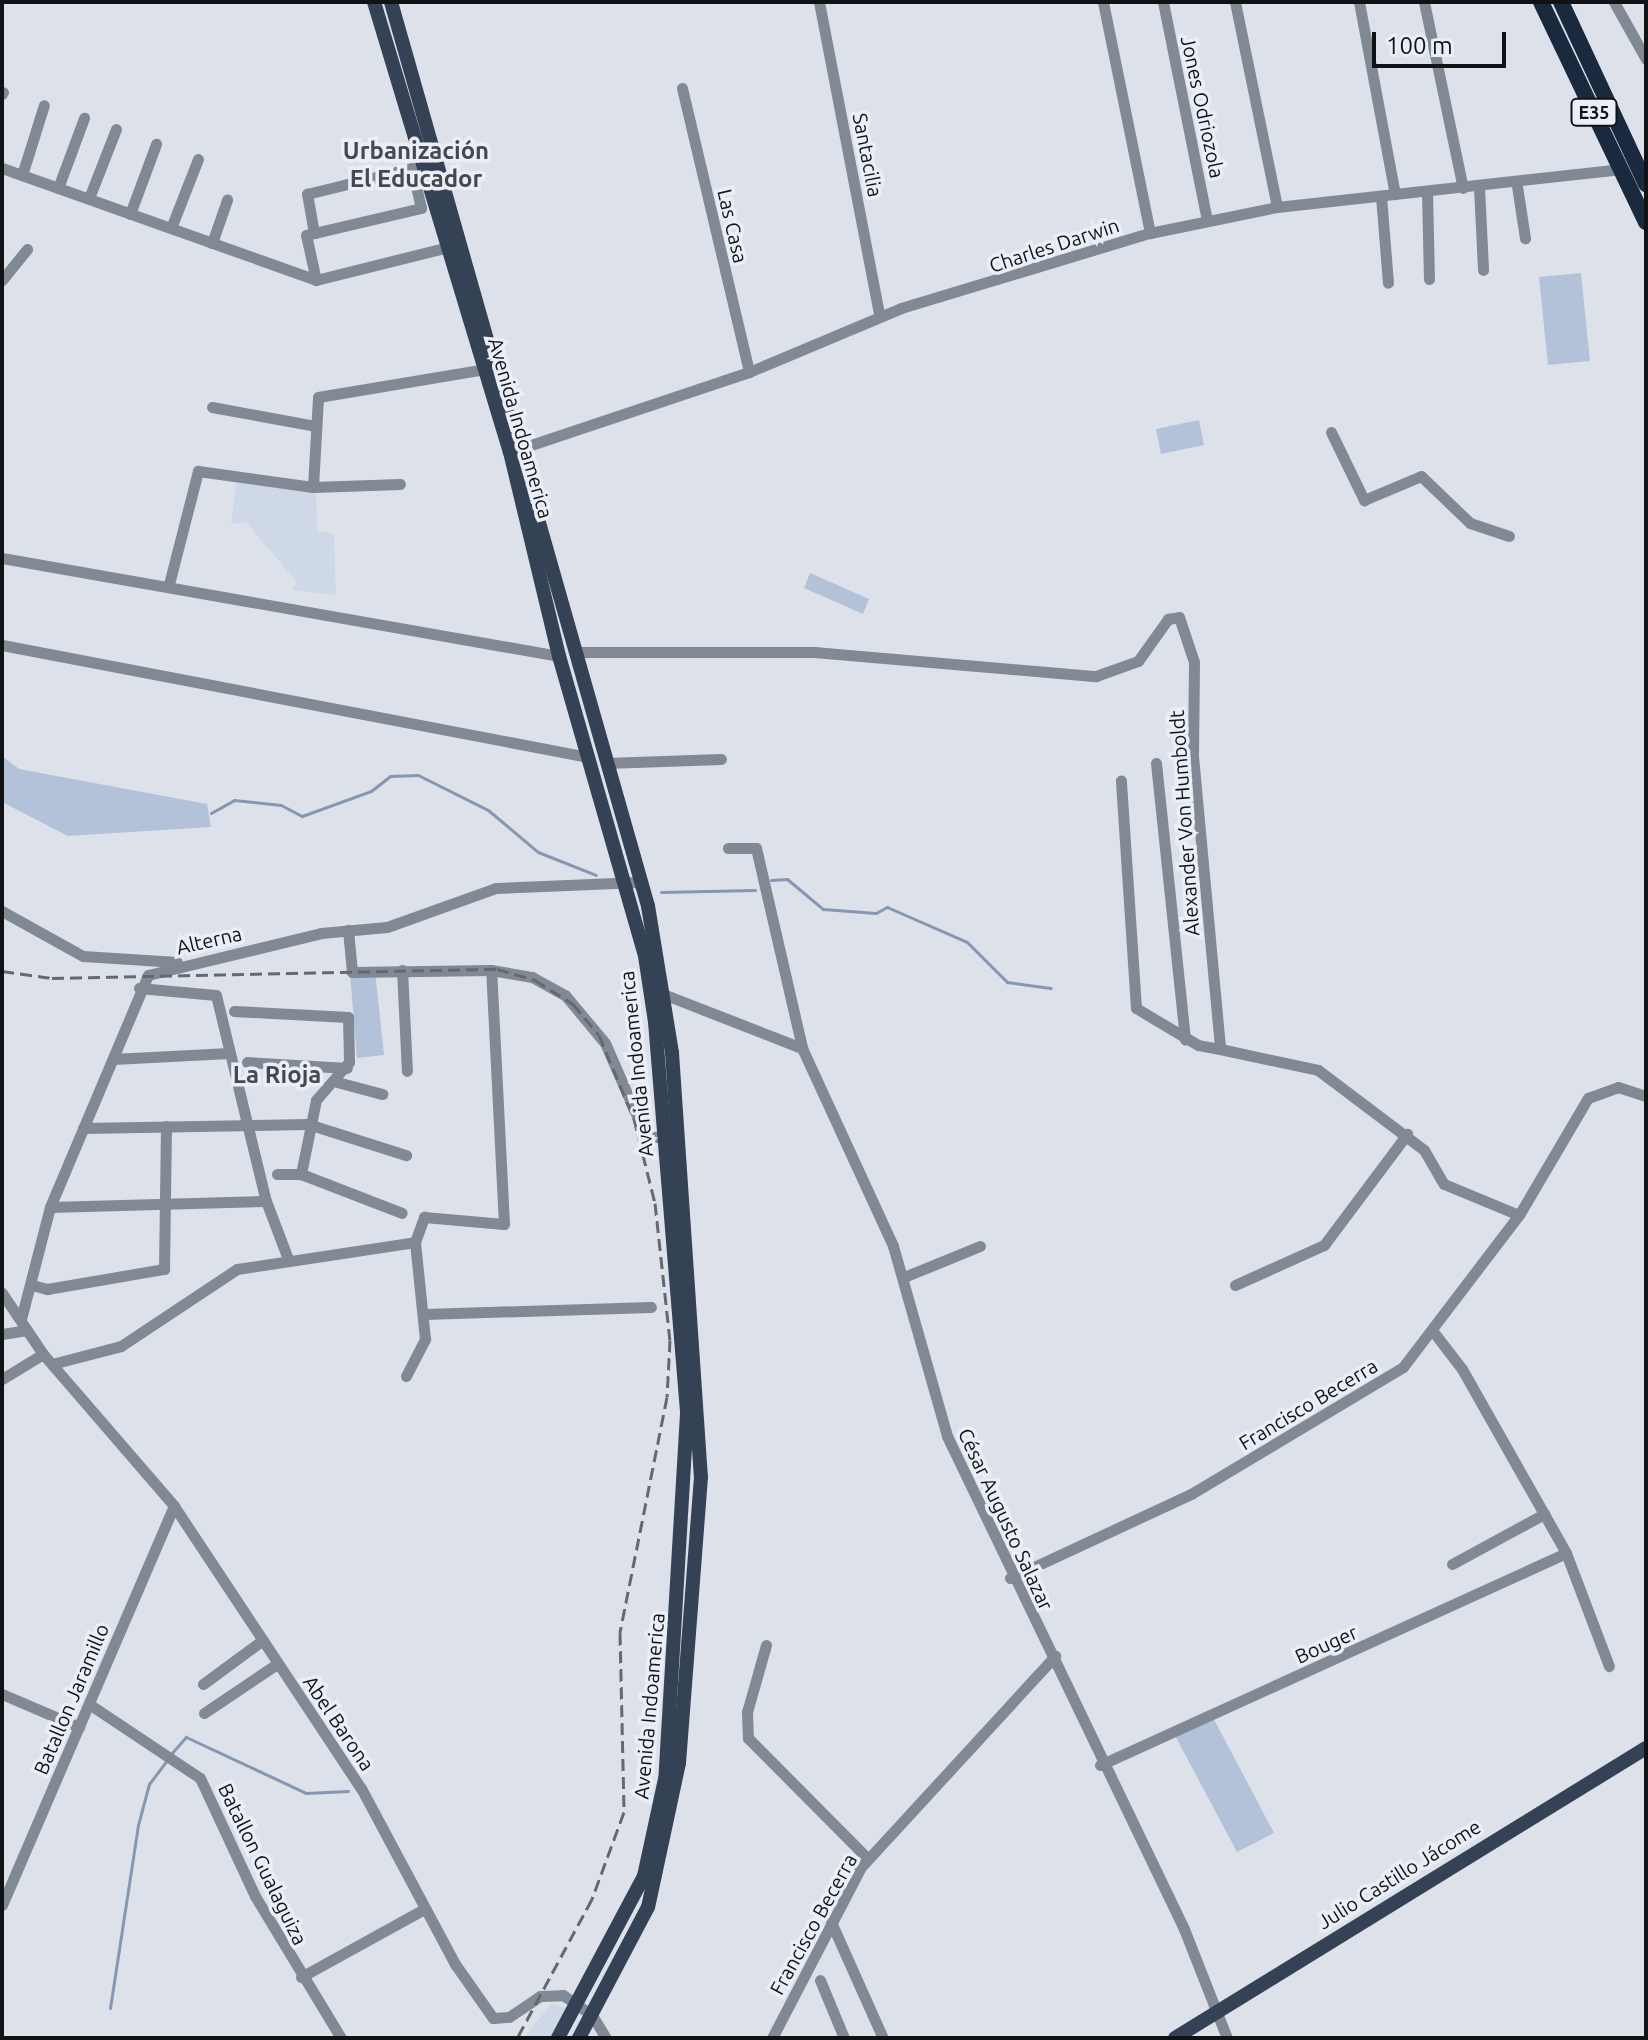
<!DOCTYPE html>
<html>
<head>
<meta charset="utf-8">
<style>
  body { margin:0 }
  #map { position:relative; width:1648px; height:2040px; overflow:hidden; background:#dde2ea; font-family:Ubuntu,sans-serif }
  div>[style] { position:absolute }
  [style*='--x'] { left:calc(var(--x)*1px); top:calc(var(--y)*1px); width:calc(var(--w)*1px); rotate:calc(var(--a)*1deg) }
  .built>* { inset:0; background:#ced8e6 }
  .green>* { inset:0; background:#b3c2d9 }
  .stream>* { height:3px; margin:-1.5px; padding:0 1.5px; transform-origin:1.5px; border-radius:1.5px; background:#8697b1 }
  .minor>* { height:11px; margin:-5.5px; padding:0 5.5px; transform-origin:5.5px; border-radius:5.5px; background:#818994 }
  .major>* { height:14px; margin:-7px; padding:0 7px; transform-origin:7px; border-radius:7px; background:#354255 }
  .highway>* { height:16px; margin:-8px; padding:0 8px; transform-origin:8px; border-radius:8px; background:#1b293e }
  .rail>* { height:3px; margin-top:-1.5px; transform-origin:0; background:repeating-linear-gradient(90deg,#66686d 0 12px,transparent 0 18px) }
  span { translate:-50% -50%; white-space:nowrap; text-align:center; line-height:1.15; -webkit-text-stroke:7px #eaeff7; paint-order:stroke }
  .shield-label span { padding:2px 6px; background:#eaeff7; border:2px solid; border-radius:6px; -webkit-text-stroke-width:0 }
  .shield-label { font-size:18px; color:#111215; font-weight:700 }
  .street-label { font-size:20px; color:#111215 }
  .quarter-label { font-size:24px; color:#45494f; font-weight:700 }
  .frame { position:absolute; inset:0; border:4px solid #111215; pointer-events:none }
  .scale { position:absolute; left:1372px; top:32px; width:134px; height:36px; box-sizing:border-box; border:4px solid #111215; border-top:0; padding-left:10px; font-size:24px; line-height:28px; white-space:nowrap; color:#111215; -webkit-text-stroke:6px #eaeff7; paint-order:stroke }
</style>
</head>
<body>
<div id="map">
  <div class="built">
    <div style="clip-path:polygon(237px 480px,316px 491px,317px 531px,334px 534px,336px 595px,293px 590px,296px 581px,246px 522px,231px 524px)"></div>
    <div style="clip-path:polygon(551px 2004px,569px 2008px,553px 2038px,524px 2038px)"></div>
  </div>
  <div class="green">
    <div style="clip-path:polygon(1581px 273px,1590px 361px,1548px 365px,1539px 277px)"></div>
    <div style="clip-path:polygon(1199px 420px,1204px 445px,1161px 454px,1156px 429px)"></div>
    <div style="clip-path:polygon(810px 573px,869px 599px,863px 614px,804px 588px)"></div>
    <div style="clip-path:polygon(2px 756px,19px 769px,207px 804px,211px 827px,68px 836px,2px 802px)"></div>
    <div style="clip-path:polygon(375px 971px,384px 1055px,357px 1058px,350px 973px)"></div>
    <div style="clip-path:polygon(1209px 1710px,1274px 1833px,1237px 1852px,1172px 1730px)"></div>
  </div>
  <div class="stream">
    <div style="--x:211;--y:813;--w:26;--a:-29"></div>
    <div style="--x:234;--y:800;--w:47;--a:6.1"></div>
    <div style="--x:281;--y:805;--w:24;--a:28"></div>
    <div style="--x:302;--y:816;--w:73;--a:-19.9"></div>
    <div style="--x:371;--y:791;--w:24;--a:-38"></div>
    <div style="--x:390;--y:776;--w:28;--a:-2"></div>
    <div style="--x:418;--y:775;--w:78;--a:26.6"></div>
    <div style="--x:488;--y:810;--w:65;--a:40"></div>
    <div style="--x:538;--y:852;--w:62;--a:21.6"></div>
    <div style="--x:771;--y:880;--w:16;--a:-4"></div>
    <div style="--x:787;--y:879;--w:47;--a:39.8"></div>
    <div style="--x:823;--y:909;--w:53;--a:4.3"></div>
    <div style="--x:876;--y:913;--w:13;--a:-29"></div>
    <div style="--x:887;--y:907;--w:87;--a:23.6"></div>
    <div style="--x:967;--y:942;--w:57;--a:45"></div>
    <div style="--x:1007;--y:982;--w:44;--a:7.8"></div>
    <div style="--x:661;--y:892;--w:94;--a:-1.2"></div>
    <div style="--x:171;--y:1754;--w:23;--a:-49"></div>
    <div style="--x:186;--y:1737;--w:132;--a:25"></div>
    <div style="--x:306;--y:1793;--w:42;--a:-2.7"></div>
    <div style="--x:110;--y:2008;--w:185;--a:-81.3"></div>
    <div style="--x:138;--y:1825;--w:42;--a:-75"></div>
    <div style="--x:149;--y:1784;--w:30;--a:-53"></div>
  </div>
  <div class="minor">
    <div style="--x:819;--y:2;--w:319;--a:79.1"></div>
    <div style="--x:1103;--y:2;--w:236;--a:78.5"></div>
    <div style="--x:1163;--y:2;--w:222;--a:78.6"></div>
    <div style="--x:1235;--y:2;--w:209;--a:78.4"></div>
    <div style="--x:1359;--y:2;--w:195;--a:79.4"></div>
    <div style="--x:1424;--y:2;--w:190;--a:78.2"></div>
    <div style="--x:1614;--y:2;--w:65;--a:60.7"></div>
    <div style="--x:682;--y:88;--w:292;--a:76.7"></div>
    <div style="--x:2;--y:94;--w:2;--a:-63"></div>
    <div style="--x:2;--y:168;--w:333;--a:19.6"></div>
    <div style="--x:316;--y:280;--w:132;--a:-14"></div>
    <div style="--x:22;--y:175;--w:73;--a:-72.6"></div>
    <div style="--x:1517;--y:186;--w:53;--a:81.3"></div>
    <div style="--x:1479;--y:187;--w:83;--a:87.2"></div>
    <div style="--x:58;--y:188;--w:75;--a:-69.6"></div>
    <div style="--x:1427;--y:192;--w:87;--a:88.7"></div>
    <div style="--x:1381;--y:196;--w:87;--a:85.4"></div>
    <div style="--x:89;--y:198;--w:74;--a:-68.6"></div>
    <div style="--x:130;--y:214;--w:75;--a:-69.6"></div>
    <div style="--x:171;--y:228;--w:74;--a:-68.6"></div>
    <div style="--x:314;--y:233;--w:40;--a:-100"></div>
    <div style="--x:307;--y:194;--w:108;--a:-13.9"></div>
    <div style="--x:412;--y:168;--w:41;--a:77.3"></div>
    <div style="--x:421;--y:208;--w:110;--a:166.8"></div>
    <div style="--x:314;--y:233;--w:8;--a:166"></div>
    <div style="--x:306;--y:235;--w:46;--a:77.5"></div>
    <div style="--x:212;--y:243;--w:46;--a:-70.8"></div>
    <div style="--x:2;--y:280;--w:40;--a:-51"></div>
    <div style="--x:212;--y:407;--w:106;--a:10.4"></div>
    <div style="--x:1331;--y:432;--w:76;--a:64.1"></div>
    <div style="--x:1364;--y:500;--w:62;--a:-22.8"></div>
    <div style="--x:1421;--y:476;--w:68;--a:43.8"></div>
    <div style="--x:1470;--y:523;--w:41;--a:18.4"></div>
    <div style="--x:510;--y:452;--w:252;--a:-18.5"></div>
    <div style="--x:749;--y:372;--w:165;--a:-22.8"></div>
    <div style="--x:901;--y:308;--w:260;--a:-16.8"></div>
    <div style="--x:1150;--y:233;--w:130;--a:-11.6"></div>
    <div style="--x:1277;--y:207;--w:347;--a:-6.3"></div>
    <div style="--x:313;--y:487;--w:87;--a:-2"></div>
    <div style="--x:2;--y:558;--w:566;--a:9.98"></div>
    <div style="--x:169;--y:584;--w:117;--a:-75.6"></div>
    <div style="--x:198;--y:471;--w:116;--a:7.9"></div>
    <div style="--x:313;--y:487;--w:90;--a:-86.8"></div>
    <div style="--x:318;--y:397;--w:169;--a:-9.5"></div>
    <div style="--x:2;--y:645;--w:597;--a:10.82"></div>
    <div style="--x:575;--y:652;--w:239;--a:0"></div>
    <div style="--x:814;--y:652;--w:283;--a:4.9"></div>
    <div style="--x:1096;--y:676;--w:45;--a:-19.7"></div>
    <div style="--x:1138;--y:661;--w:52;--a:-54.5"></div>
    <div style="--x:1168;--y:619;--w:11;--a:-10"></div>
    <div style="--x:1179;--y:617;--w:47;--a:71.6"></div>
    <div style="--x:1194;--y:662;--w:94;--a:90.6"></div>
    <div style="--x:1193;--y:756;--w:294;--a:84.7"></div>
    <div style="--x:1220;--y:1049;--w:22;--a:-170"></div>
    <div style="--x:1198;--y:1045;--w:72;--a:-149.2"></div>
    <div style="--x:1136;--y:1008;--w:228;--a:-93.8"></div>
    <div style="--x:606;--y:763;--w:115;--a:-2"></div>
    <div style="--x:1156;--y:763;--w:278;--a:84"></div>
    <div style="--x:728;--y:848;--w:28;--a:0"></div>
    <div style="--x:756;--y:848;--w:205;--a:77"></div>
    <div style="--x:802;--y:1048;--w:218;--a:65.3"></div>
    <div style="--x:893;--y:1246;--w:198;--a:74.1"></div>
    <div style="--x:947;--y:1436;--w:547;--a:64.32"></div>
    <div style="--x:1184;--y:1929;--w:117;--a:68.5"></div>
    <div style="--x:2;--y:911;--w:93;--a:29.1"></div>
    <div style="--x:83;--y:956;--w:94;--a:3.7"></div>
    <div style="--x:348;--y:930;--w:42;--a:84.6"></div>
    <div style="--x:352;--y:972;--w:139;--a:-0.8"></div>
    <div style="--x:491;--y:970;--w:42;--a:9.7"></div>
    <div style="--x:532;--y:977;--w:38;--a:29"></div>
    <div style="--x:565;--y:995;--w:62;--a:50.2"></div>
    <div style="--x:605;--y:1043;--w:103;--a:66.4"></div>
    <div style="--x:646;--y:1137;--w:17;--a:0"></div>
    <div style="--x:402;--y:970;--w:101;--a:87.2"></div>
    <div style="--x:139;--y:988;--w:77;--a:5.2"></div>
    <div style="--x:216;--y:995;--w:212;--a:76.4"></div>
    <div style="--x:266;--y:1201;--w:62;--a:69.2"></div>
    <div style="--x:658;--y:992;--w:155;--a:21.3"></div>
    <div style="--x:234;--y:1011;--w:114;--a:3"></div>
    <div style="--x:348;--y:1017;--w:45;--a:88.7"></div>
    <div style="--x:349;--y:1062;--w:50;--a:131"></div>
    <div style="--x:316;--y:1100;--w:76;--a:101.5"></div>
    <div style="--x:1220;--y:1049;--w:100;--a:12.1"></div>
    <div style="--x:1318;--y:1070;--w:133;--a:37"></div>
    <div style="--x:1424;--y:1150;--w:39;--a:60"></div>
    <div style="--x:1444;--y:1184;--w:81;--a:22.5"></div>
    <div style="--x:113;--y:1059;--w:116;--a:-3"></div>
    <div style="--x:247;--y:1062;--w:100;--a:3.4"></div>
    <div style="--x:337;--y:1082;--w:47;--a:14.9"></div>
    <div style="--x:83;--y:1128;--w:225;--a:-1"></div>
    <div style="--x:308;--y:1124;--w:103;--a:17.6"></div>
    <div style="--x:277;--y:1174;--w:24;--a:0"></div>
    <div style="--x:301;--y:1174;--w:108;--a:21.1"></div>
    <div style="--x:50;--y:1207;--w:216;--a:-1.6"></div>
    <div style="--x:904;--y:1277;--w:82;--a:-22.2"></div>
    <div style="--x:32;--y:1285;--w:16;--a:15"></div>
    <div style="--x:47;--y:1289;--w:119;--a:-9.7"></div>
    <div style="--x:164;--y:1269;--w:143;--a:-89.2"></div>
    <div style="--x:1235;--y:1285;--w:98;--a:-24.2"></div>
    <div style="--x:1324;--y:1245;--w:139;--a:-53.2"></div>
    <div style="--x:2;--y:1293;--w:73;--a:56.1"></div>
    <div style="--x:43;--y:1354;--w:201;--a:49.2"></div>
    <div style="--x:174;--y:1506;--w:338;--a:56.5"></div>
    <div style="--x:361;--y:1788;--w:200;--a:61.9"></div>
    <div style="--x:455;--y:1964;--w:66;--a:54.9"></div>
    <div style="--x:493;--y:2018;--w:16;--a:-4"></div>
    <div style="--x:509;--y:2017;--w:37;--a:-34"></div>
    <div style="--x:540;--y:1996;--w:23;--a:-2"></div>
    <div style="--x:563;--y:1995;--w:35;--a:35"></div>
    <div style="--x:592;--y:2015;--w:27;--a:59"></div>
    <div style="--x:425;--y:1314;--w:226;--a:-1.8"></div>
    <div style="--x:21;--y:1319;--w:116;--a:-75.5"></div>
    <div style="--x:50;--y:1207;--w:252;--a:-67.1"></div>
    <div style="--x:148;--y:975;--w:178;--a:-13.6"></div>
    <div style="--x:321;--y:933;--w:66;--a:-5.2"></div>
    <div style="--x:387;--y:927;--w:116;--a:-19.7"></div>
    <div style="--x:496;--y:888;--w:143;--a:-2.4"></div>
    <div style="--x:1432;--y:1330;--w:49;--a:52.4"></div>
    <div style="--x:1462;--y:1369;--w:211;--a:60.5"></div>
    <div style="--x:1566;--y:1553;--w:121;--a:69.2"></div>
    <div style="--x:2;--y:1334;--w:25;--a:-9"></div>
    <div style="--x:52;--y:1364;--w:71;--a:-14.6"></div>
    <div style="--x:121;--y:1346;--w:139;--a:-33.6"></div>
    <div style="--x:237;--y:1269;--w:180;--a:-8.6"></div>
    <div style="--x:415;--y:1242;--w:27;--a:-70"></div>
    <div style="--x:424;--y:1217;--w:80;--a:5"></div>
    <div style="--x:504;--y:1224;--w:254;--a:-92.9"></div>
    <div style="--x:406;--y:1376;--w:42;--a:-62.8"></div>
    <div style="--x:425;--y:1339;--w:98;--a:-95.9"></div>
    <div style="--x:2;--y:1379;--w:48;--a:-31.4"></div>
    <div style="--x:1452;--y:1564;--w:105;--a:-28.5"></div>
    <div style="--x:1010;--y:1578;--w:200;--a:-24.9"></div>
    <div style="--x:1191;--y:1494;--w:247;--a:-30.9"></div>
    <div style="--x:1403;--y:1367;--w:191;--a:-52.7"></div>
    <div style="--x:1519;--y:1215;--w:136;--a:-59.5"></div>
    <div style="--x:1588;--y:1098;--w:32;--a:-20"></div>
    <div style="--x:1618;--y:1087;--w:29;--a:18"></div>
    <div style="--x:766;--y:1645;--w:70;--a:105.8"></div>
    <div style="--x:747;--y:1712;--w:26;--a:88"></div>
    <div style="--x:748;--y:1738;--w:170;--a:45.2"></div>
    <div style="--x:203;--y:1684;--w:74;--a:-36.3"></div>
    <div style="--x:2;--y:1694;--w:84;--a:23.2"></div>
    <div style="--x:89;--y:1704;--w:133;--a:33.7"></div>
    <div style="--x:200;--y:1778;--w:130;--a:65"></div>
    <div style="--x:255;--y:1896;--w:166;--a:58.8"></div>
    <div style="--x:204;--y:1713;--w:88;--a:-33.9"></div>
    <div style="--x:1100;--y:1765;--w:512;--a:-24.46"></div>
    <div style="--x:2;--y:1905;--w:434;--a:-66.7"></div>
    <div style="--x:831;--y:1922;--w:127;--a:65.9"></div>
    <div style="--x:301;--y:1977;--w:141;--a:-28.9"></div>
    <div style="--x:820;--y:1980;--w:63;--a:67.5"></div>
    <div style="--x:772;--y:2038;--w:193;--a:-62.5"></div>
    <div style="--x:861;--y:1867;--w:287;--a:-47.4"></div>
  </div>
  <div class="major">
    <div style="--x:374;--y:2;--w:470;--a:73.2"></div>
    <div style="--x:510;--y:452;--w:210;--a:76.5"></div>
    <div style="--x:559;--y:656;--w:312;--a:74"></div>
    <div style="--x:645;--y:956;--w:67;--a:81.4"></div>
    <div style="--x:655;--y:1022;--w:393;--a:85.3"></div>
    <div style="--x:687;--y:1414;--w:366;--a:93.4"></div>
    <div style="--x:665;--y:1779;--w:99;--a:102.2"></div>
    <div style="--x:644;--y:1876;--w:183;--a:118"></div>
    <div style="--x:391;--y:2;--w:940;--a:74.13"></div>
    <div style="--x:648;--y:906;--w:149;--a:80.7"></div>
    <div style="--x:672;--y:1053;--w:425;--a:86.1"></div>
    <div style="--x:701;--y:1477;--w:287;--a:94.4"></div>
    <div style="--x:679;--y:1763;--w:147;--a:102.1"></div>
    <div style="--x:648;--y:1907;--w:148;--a:117.8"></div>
    <div style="--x:1175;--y:2038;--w:553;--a:-31.62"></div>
  </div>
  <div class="highway">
    <div style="--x:1541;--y:2;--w:244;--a:64.5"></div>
    <div style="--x:1561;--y:2;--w:201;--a:65"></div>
  </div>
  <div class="rail">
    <div style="--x:2;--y:971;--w:50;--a:8"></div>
    <div style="--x:52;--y:978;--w:445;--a:-1.2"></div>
    <div style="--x:497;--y:969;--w:40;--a:16"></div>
    <div style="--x:535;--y:980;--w:45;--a:32.3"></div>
    <div style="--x:573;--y:1004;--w:40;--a:50"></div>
    <div style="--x:599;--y:1035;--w:91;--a:67.4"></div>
    <div style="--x:634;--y:1119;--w:87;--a:76"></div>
    <div style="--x:655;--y:1203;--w:138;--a:83.8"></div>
    <div style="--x:670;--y:1340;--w:57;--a:93"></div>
    <div style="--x:667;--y:1397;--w:241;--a:101.3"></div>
    <div style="--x:620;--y:1633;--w:179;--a:88.7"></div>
    <div style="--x:624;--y:1812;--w:93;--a:110.2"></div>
    <div style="--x:592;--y:1899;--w:158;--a:118.3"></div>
  </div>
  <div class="shield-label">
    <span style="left:1594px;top:112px">E35</span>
  </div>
  <div class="street-label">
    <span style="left:1203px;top:107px;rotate:78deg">Jones Odriozola</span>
    <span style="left:868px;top:155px;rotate:79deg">Santacilia</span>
    <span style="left:733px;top:226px;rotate:77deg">Las Casa</span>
    <span style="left:1054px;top:245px;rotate:-18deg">Charles Darwin</span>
    <span style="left:521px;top:428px;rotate:74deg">Avenida Indoamerica</span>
    <span style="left:1184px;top:823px;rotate:-94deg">Alexander Von Humboldt</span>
    <span style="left:209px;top:940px;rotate:-13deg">Alterna</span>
    <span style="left:636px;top:1064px;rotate:-96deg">Avenida Indoamerica</span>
    <span style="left:1308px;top:1404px;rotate:-31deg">Francisco Becerra</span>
    <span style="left:1006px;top:1519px;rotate:65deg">César Augusto Salazar</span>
    <span style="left:1326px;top:1644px;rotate:-24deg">Bouger</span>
    <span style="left:71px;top:1699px;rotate:-67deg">Batallon Jaramillo</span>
    <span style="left:649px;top:1706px;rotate:-85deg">Avenida Indoamerica</span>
    <span style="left:339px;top:1723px;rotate:56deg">Abel Barona</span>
    <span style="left:263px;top:1864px;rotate:64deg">Batallon Gualaguiza</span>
    <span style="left:1399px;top:1874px;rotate:-32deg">Julio Castillo Jácome</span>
    <span style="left:813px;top:1924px;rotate:-61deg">Francisco Becerra</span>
  </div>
  <div class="quarter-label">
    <span style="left:416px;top:165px">Urbanización<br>El Educador</span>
    <span style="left:277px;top:1075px">La Rioja</span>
  </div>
  <div class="frame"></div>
  <div class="scale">100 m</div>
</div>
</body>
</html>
